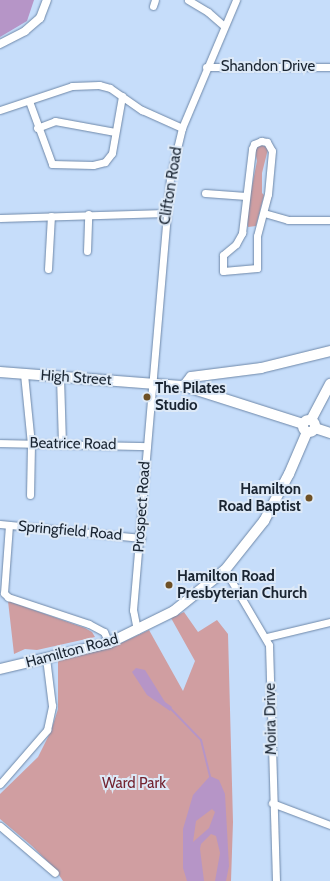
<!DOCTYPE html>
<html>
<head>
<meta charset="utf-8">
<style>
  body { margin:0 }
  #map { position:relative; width:330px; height:881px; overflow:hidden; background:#c6ddfa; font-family:Cabin,sans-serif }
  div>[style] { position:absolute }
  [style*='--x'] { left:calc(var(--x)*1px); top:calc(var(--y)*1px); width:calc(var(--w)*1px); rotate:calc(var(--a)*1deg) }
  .green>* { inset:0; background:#d09ea1 }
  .water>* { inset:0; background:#b695c7 }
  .stream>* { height:2px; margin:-1px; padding:0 1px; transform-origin:1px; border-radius:1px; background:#b695c7 }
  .roads { filter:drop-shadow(0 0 1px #6e88a9) drop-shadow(0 0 1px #6e88a9) }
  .minor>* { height:7px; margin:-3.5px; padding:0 3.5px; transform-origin:3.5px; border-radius:3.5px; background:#fff }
  .tertiary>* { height:8px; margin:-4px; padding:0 4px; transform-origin:4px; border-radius:4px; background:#fff }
  .secondary>* { height:10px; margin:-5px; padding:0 5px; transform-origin:5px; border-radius:5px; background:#fff }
  .secondary>.ring { margin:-5px; padding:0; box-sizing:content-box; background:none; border:10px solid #fff; border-radius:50% }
  .dots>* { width:11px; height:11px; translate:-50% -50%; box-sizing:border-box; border:2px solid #dde9f7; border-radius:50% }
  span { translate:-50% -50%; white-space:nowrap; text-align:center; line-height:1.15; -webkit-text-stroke:4px #dde9f7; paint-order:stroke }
  .street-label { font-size:15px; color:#1a2532 }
  .poi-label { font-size:15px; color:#1a2532; font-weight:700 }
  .left { translate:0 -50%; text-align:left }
  .right { translate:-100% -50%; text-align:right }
  .park-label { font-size:15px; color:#732431 }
</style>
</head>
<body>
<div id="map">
  <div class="green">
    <div style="clip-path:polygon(263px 145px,268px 149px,262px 173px,262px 193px,264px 195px,256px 226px,248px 227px,246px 216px,257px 161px,255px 151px,258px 146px)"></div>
    <div style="clip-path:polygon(8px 601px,85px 628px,92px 632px,95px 637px,37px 650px,25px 649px,14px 654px)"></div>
    <div style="clip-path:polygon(184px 612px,198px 632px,217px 620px,228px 634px,233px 822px,231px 881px,63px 881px,55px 869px,32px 846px,0 819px,0 794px,38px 757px,51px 731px,58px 709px,58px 659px,119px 644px,149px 630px,183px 691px,195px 661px,171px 618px)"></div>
  </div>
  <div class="water">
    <div style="clip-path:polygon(0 0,34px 0,27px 21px,0 37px)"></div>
    <div style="clip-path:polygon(136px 668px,145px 670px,165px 702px,172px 707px,170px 711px,147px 695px,132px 672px)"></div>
    <div style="clip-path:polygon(evenodd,210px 776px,219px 780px,225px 794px,229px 866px,226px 881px,215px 881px,220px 853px,216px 836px,211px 834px,201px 844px,200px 849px,204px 881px,187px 881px,183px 868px,183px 829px,193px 795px,210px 776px,212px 809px,215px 812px,209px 828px,193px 842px,196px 821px,212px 809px)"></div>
  </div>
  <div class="stream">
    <div style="--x:171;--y:709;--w:43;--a:45.9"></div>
    <div style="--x:201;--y:740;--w:37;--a:76"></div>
  </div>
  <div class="roads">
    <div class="minor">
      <div style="--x:188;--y:0;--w:23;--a:31"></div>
      <div style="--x:208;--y:12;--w:21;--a:41"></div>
      <div style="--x:153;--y:6;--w:6;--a:-72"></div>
      <div style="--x:206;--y:67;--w:124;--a:0"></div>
      <div style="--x:29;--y:101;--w:67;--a:69.9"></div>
      <div style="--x:52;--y:164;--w:41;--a:1.4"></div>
      <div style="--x:93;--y:165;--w:12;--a:-14"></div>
      <div style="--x:105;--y:162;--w:11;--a:-52"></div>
      <div style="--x:112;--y:153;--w:58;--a:-80"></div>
      <div style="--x:0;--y:110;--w:76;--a:-18.4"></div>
      <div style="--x:72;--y:86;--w:27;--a:-2"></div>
      <div style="--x:99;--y:85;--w:11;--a:15"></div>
      <div style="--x:110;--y:88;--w:39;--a:35"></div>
      <div style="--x:142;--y:110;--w:44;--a:24.2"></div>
      <div style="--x:37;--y:128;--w:19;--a:-21"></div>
      <div style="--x:55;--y:121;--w:61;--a:10.4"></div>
      <div style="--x:261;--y:141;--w:6;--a:9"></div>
      <div style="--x:267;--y:142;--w:10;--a:61"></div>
      <div style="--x:272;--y:151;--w:43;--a:95.3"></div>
      <div style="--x:268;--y:194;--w:43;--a:104.7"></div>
      <div style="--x:257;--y:236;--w:32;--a:90"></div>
      <div style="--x:257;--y:268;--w:34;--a:175"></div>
      <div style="--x:223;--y:271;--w:16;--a:-90"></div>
      <div style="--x:223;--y:255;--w:17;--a:-40"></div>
      <div style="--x:236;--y:244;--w:13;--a:-61"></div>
      <div style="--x:242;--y:233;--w:85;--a:-83.2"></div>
      <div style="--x:252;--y:149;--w:5;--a:-68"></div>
      <div style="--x:254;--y:144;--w:8;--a:-23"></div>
      <div style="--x:205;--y:193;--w:41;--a:4.2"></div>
      <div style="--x:264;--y:213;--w:25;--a:16"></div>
      <div style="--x:288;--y:220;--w:42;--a:0"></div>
      <div style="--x:0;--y:218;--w:166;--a:-1.7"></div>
      <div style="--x:87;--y:251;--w:37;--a:-88"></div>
      <div style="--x:48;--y:269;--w:53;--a:-86.8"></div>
      <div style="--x:24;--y:374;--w:70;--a:84.3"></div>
      <div style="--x:31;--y:444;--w:51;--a:91.1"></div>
      <div style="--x:60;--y:377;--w:67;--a:88.3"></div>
      <div style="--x:0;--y:443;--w:147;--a:1.2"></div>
      <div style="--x:0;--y:524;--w:142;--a:5.7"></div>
      <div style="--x:9;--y:525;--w:68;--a:94.2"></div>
      <div style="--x:4;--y:593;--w:6;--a:45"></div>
      <div style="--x:8;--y:597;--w:85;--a:18.4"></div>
      <div style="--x:89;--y:624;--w:17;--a:28"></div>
      <div style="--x:104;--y:632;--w:12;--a:66"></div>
      <div style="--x:225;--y:570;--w:87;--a:59.6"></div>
      <div style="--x:269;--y:645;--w:236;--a:88.3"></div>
      <div style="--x:137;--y:630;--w:20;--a:-101"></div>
      <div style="--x:133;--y:610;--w:434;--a:-85.1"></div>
      <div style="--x:170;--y:178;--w:51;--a:-76.5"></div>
      <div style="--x:182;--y:128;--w:139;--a:-67.1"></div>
      <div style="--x:267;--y:637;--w:65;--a:-13.4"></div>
      <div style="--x:0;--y:784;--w:72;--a:-49"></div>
      <div style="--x:47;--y:730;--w:25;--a:-78"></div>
      <div style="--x:52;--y:706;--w:48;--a:-97.1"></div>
      <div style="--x:272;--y:803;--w:62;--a:20.8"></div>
      <div style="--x:0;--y:826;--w:72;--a:40.5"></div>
    </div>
    <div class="tertiary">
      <div style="--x:0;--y:44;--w:28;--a:-27"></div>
      <div style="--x:25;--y:31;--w:20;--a:-41"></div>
      <div style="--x:40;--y:18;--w:19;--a:-69"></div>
    </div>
    <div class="secondary">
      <div style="--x:0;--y:372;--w:185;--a:4.4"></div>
      <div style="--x:184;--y:386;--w:125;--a:17.7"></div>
      <div style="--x:184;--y:386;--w:11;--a:-52"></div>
      <div style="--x:191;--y:377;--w:71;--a:-7.3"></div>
      <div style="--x:261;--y:368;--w:71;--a:-13.8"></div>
      <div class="ring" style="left:303px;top:420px;width:2px;height:2px"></div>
      <div style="--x:311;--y:420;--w:41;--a:-62.2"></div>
      <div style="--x:315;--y:428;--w:16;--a:18"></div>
      <div style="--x:0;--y:669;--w:112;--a:-13.4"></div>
      <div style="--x:109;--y:643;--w:72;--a:-26.2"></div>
      <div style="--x:174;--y:611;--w:65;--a:-38.8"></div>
      <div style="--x:225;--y:570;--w:63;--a:-51.5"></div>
      <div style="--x:264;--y:521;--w:53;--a:-62"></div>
      <div style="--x:289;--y:474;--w:46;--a:-66.8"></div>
    </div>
  </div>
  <div class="dots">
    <div style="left:147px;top:397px;background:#6e5025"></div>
    <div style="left:309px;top:498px;background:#6e5025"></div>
    <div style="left:169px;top:585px;background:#6e5025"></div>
  </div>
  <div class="street-label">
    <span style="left:268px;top:67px">Shandon Drive</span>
    <span style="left:171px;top:186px;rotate:-81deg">Clifton Road</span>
    <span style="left:76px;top:378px;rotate:4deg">High Street</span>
    <span style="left:73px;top:444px;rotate:1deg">Beatrice Road</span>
    <span style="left:142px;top:507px;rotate:-86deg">Prospect Road</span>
    <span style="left:70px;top:531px;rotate:5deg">Springfield Road</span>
    <span style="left:72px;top:651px;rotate:-15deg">Hamilton Road</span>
    <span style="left:271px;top:719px;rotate:-91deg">Moira Drive</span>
  </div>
  <div class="poi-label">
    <span class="left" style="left:155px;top:397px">The Pilates<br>Studio</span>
    <span class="right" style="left:301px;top:498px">Hamilton<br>Road Baptist</span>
    <span class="left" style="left:177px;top:585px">Hamilton Road<br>Presbyterian Church</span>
  </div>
  <div class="park-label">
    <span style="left:134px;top:784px">Ward Park</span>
  </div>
</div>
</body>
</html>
